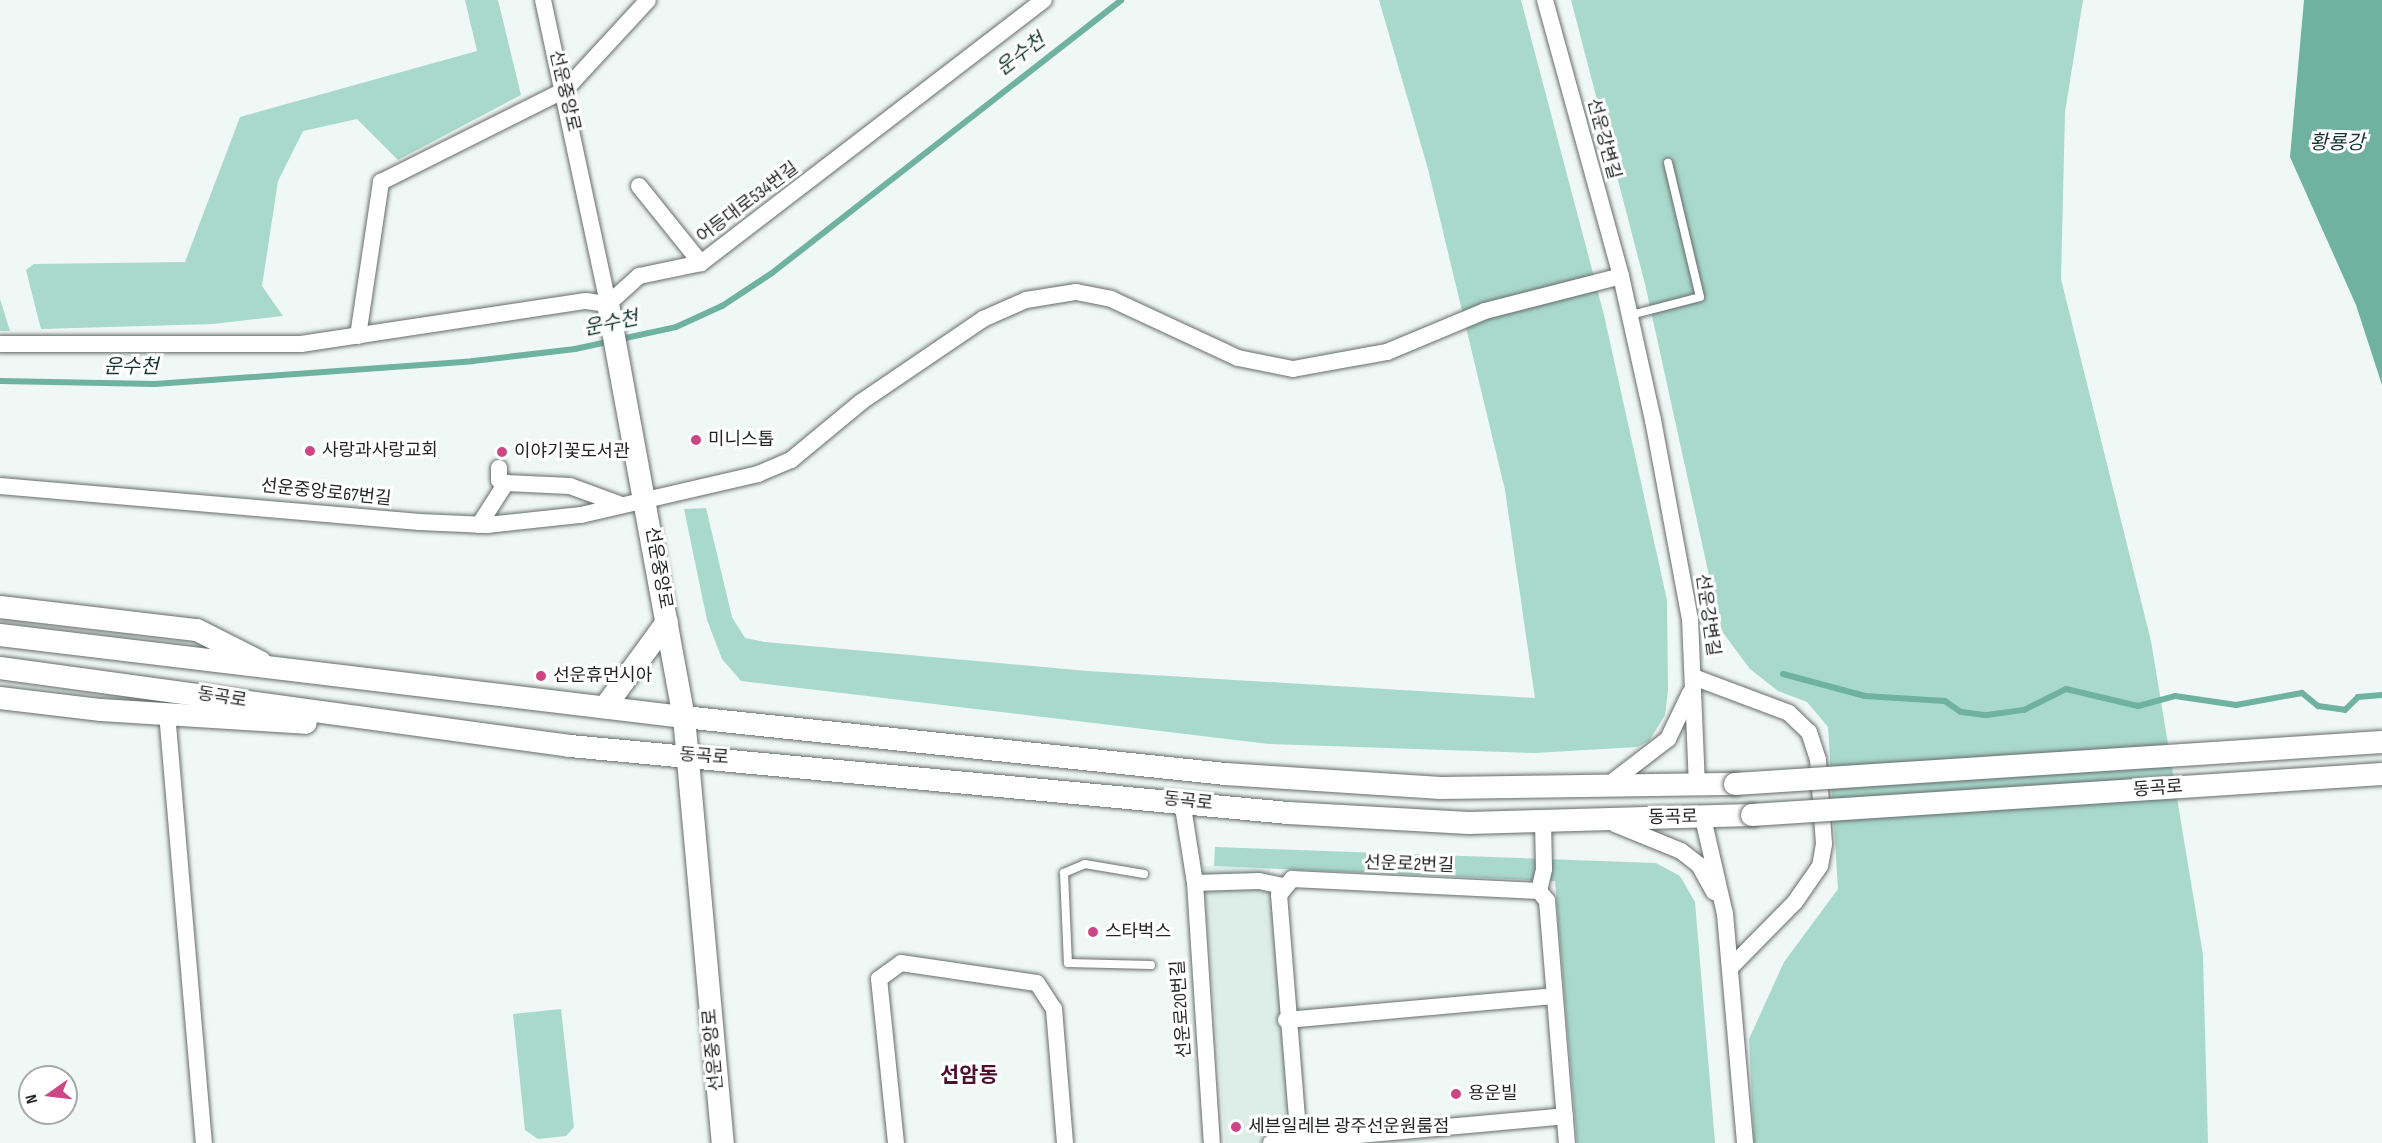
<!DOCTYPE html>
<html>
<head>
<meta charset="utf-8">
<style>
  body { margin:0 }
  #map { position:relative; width:2382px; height:1143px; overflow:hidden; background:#f0f8f5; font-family:"Sofia Sans Condensed","Noto Sans KR",sans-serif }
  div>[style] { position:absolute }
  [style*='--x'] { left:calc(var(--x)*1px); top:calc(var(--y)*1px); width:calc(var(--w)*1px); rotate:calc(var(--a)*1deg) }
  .built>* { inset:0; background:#ddeee9 }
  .green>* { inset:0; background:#a9d9cb }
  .water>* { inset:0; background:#6fb2a0 }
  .stream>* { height:6px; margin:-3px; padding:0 3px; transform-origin:3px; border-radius:3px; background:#6fb2a0 }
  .roads { filter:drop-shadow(0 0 2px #666c6a) drop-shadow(0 0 2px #666c6a) }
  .lane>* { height:8px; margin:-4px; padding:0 4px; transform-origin:4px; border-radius:4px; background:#fff }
  .street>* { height:16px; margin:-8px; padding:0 8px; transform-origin:8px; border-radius:8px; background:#fff }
  .secondary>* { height:22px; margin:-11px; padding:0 11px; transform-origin:11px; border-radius:11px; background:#fff }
  .bridges { filter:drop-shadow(0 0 2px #666c6a) drop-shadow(0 0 2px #666c6a) }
  .secondary-bridge>* { height:22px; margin:-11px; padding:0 11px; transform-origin:11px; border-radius:11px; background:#fff }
  .dots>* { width:16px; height:16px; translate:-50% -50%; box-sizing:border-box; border:3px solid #fff; border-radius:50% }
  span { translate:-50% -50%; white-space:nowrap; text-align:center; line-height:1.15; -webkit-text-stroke:6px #fff; paint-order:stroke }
  .street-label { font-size:18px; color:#242625 }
  .poi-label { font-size:18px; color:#242625 }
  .left { translate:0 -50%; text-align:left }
  .water-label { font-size:20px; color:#14352d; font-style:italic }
  .quarter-label { font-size:21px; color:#500f2f; font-weight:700 }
  .north { position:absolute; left:18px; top:1065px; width:60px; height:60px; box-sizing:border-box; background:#fff; border:2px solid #a7a8a8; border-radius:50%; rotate:256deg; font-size:16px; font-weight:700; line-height:24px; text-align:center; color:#242625 }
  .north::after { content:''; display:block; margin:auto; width:21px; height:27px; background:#cd4685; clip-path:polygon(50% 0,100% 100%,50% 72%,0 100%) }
</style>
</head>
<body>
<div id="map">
  <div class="built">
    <div style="clip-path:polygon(1203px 866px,1270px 868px,1291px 1143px,1225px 1143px)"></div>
  </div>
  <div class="green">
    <div style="clip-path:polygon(465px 0,498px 0,521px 95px,398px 160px,357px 119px,303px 131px,278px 181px,262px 286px,283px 316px,213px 324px,41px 329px,26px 270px,34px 264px,185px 262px,240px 117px,477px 51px)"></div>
    <div style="clip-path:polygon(1379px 0,1521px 0,1604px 315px,1667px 600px,1668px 690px,1665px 715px,1649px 741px,1637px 747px,1535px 753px,1269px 744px,741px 681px,722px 659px,707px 620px,684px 509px,706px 508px,732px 617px,745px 638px,765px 642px,1087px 671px,1535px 698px,1505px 490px,1428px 169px)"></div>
    <div style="clip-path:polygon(1571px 0,2083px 0,2065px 112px,2061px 279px,2151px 641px,2203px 955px,2208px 1143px,1754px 1143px,1749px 1039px,1784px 962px,1838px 889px,1828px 727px,1807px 702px,1778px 691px,1750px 669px,1721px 630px,1645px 284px)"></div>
    <div style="clip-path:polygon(0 299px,10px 331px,0 331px)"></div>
    <div style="clip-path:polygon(1215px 847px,1656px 863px,1680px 876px,1695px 902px,1715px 1143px,1577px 1143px,1555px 881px,1214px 866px)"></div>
    <div style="clip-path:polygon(561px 1009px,574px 1127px,566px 1136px,538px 1139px,525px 1130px,513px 1014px)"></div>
  </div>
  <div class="water">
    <div style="clip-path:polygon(2304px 0,2382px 0,2382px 385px,2356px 305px,2290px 157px)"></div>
  </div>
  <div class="stream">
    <div style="--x:0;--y:381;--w:155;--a:1.1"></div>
    <div style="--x:155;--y:384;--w:319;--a:-4.1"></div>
    <div style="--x:473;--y:361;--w:103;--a:-6.7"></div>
    <div style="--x:575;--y:349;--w:103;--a:-12.3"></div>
    <div style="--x:676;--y:327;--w:51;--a:-24.5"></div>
    <div style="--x:722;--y:306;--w:60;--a:-33.4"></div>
    <div style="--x:772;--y:273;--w:443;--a:-38"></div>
    <div style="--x:1783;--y:674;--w:85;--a:15"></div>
    <div style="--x:1865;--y:696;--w:80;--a:3.6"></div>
    <div style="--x:1945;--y:701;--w:19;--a:35"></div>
    <div style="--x:1961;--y:712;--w:26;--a:7"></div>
    <div style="--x:1987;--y:715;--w:37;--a:-8"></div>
    <div style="--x:2024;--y:710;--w:47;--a:-26.6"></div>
    <div style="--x:2066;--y:689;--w:74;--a:13.3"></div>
    <div style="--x:2138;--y:706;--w:38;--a:-15"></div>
    <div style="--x:2175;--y:696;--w:62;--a:8.4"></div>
    <div style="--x:2236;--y:705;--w:67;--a:-10.3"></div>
    <div style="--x:2302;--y:693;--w:21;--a:39"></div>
    <div style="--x:2318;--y:706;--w:27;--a:8"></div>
    <div style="--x:2345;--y:710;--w:18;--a:-45"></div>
    <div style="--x:2358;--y:697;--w:24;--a:-5"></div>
  </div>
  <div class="roads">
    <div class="lane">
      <div style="--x:1631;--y:315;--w:71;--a:-14.6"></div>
      <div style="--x:1700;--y:297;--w:138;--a:-103.4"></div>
      <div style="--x:1144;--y:874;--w:60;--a:-170.4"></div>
      <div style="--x:1085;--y:864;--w:23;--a:157"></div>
      <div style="--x:1064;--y:873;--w:90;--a:87.5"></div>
      <div style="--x:1068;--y:963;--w:83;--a:1.4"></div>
    </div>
    <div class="street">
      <div style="--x:543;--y:0;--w:311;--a:77.9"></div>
      <div style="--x:1545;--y:0;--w:286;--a:74.6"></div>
      <div style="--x:1621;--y:276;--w:148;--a:77.5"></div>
      <div style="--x:1653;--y:420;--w:202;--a:79.5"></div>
      <div style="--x:1690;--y:619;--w:166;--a:87.6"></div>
      <div style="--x:639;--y:186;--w:99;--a:51.2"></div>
      <div style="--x:608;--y:304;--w:42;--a:-42.1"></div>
      <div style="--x:639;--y:276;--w:63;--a:-11.8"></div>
      <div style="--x:701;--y:263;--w:432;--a:-37.5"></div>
      <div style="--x:358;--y:336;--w:156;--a:-81.5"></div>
      <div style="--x:381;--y:182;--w:206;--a:-26.6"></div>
      <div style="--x:565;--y:90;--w:122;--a:-47.3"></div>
      <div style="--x:0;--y:344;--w:301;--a:0"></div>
      <div style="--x:301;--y:344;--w:288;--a:-8.6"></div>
      <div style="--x:586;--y:301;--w:22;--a:8"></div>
      <div style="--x:499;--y:468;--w:12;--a:90"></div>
      <div style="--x:499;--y:480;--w:8;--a:23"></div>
      <div style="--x:506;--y:483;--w:64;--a:2.7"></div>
      <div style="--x:570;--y:486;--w:52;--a:20.2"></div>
      <div style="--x:0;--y:486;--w:421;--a:4.9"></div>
      <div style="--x:419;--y:522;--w:68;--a:2.5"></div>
      <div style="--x:487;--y:525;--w:95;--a:-6.1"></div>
      <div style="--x:581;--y:515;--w:182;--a:-13"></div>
      <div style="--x:758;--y:474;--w:36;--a:-23"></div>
      <div style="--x:791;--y:460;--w:91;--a:-39.6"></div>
      <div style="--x:861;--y:402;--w:148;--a:-34.2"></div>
      <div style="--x:983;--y:319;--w:47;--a:-23.8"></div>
      <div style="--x:1026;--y:300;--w:51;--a:-9.1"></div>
      <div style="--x:1076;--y:292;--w:36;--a:11"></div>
      <div style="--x:1111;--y:299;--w:140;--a:24.9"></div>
      <div style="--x:1238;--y:358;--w:56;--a:11.3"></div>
      <div style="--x:1293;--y:369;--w:96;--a:-10.3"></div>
      <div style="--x:1387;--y:352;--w:106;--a:-22.7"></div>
      <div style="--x:1485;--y:311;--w:140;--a:-14.4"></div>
      <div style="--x:479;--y:525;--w:50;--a:-57.3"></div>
      <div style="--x:1696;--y:678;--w:99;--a:20.6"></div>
      <div style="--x:1789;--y:713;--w:28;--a:44"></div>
      <div style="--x:1809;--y:732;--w:29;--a:72"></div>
      <div style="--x:1818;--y:760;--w:84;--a:85.9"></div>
      <div style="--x:1824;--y:844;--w:22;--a:100"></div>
      <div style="--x:1820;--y:866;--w:44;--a:124.8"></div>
      <div style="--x:1795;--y:902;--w:91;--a:134.6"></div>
      <div style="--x:167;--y:713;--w:432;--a:85.1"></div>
      <div style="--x:1608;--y:785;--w:76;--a:-37.5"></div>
      <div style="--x:1668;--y:739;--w:51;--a:-64.4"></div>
      <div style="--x:1182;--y:801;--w:83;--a:81"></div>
      <div style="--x:1195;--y:883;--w:261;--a:86.3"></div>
      <div style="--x:1703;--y:818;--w:98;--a:77.1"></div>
      <div style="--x:1725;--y:914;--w:230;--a:85"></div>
      <div style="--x:1615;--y:824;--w:71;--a:22.2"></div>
      <div style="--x:1681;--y:851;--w:23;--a:38"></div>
      <div style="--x:1699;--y:865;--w:31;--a:61"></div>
      <div style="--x:1195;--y:883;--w:64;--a:-1.8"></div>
      <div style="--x:1259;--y:881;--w:25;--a:12"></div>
      <div style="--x:1539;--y:891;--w:23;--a:-77"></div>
      <div style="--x:1544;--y:869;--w:49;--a:-91.2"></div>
      <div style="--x:1286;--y:1020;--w:269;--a:-5.1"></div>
      <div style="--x:896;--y:1143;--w:165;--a:-95.9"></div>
      <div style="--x:879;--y:979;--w:27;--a:-36"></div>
      <div style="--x:901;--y:963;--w:137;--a:8.4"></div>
      <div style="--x:1037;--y:983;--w:31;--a:57"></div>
      <div style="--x:1054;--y:1009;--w:134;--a:85.3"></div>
      <div style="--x:1271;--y:1143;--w:295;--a:-5.2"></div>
      <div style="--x:1299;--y:1143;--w:249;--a:-94.6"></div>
      <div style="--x:1279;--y:895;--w:21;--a:-51"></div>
      <div style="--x:1292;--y:879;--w:247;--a:2.8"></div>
      <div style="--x:1539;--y:891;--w:13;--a:51"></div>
      <div style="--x:1547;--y:901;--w:243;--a:85.3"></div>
    </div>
    <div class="secondary">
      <div style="--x:608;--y:304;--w:420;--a:79.6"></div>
      <div style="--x:684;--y:717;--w:428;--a:84.8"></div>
      <div style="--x:0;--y:607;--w:198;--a:6.7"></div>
      <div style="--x:197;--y:630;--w:71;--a:26.9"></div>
      <div style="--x:0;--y:635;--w:689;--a:6.84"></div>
      <div style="--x:684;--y:717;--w:544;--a:6.01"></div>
      <div style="--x:1225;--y:774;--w:216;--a:3.7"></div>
      <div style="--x:1441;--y:788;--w:294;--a:-0.8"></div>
      <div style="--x:0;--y:668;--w:575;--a:7.79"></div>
      <div style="--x:570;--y:746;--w:721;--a:5.33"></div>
      <div style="--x:1288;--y:813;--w:181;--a:3.2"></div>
      <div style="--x:1469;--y:823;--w:283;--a:-1.6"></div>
      <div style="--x:0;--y:698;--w:102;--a:6.8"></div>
      <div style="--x:101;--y:710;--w:205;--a:3.6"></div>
      <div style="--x:605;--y:707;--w:105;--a:-53.9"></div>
    </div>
  </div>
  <div class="bridges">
    <div class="secondary-bridge">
      <div style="--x:1735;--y:784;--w:648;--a:-3.71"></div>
      <div style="--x:1752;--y:815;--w:631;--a:-3.72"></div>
    </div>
  </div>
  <div class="dots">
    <div style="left:696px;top:440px;background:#cd4685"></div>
    <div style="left:310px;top:451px;background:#cd4685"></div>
    <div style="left:502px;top:452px;background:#cd4685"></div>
    <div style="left:541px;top:676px;background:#cd4685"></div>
    <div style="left:1093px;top:932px;background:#cd4685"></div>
    <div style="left:1456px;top:1094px;background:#cd4685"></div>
    <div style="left:1236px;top:1127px;background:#cd4685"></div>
  </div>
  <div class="street-label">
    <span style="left:564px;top:91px;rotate:77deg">선운중앙로</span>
    <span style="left:1603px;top:139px;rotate:75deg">선운강변길</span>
    <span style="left:748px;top:203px;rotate:-37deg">어등대로534번길</span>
    <span style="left:326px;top:493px;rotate:6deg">선운중앙로67번길</span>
    <span style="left:658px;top:568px;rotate:80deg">선운중앙로</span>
    <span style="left:1707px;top:615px;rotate:82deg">선운강변길</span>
    <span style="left:222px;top:698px;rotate:9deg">동곡로</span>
    <span style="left:704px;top:757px;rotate:4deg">동곡로</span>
    <span style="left:2158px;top:789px;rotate:-4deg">동곡로</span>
    <span style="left:1188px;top:802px;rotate:6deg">동곡로</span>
    <span style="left:1673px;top:818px;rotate:-1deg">동곡로</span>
    <span style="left:1409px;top:865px;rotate:2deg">선운로2번길</span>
    <span style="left:1182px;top:1009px;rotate:-94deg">선운로20번길</span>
    <span style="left:714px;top:1050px;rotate:-95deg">선운중앙로</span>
  </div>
  <div class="poi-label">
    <span class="left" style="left:708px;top:440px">미니스톱</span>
    <span class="left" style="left:322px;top:451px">사랑과사랑교회</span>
    <span class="left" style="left:514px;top:452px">이야기꽃도서관</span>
    <span class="left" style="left:553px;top:676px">선운휴먼시아</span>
    <span class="left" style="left:1105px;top:932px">스타벅스</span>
    <span class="left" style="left:1468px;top:1094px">용운빌</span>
    <span class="left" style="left:1248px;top:1127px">세븐일레븐 광주선운원룸점</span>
  </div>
  <div class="water-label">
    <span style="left:1021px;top:55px;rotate:-37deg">운수천</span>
    <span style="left:2337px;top:143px">황룡강</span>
    <span style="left:611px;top:324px;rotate:-12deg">운수천</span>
    <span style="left:131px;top:367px">운수천</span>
  </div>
  <div class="quarter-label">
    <span style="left:969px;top:1076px">선암동</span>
  </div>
  <div class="north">N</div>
</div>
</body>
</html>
